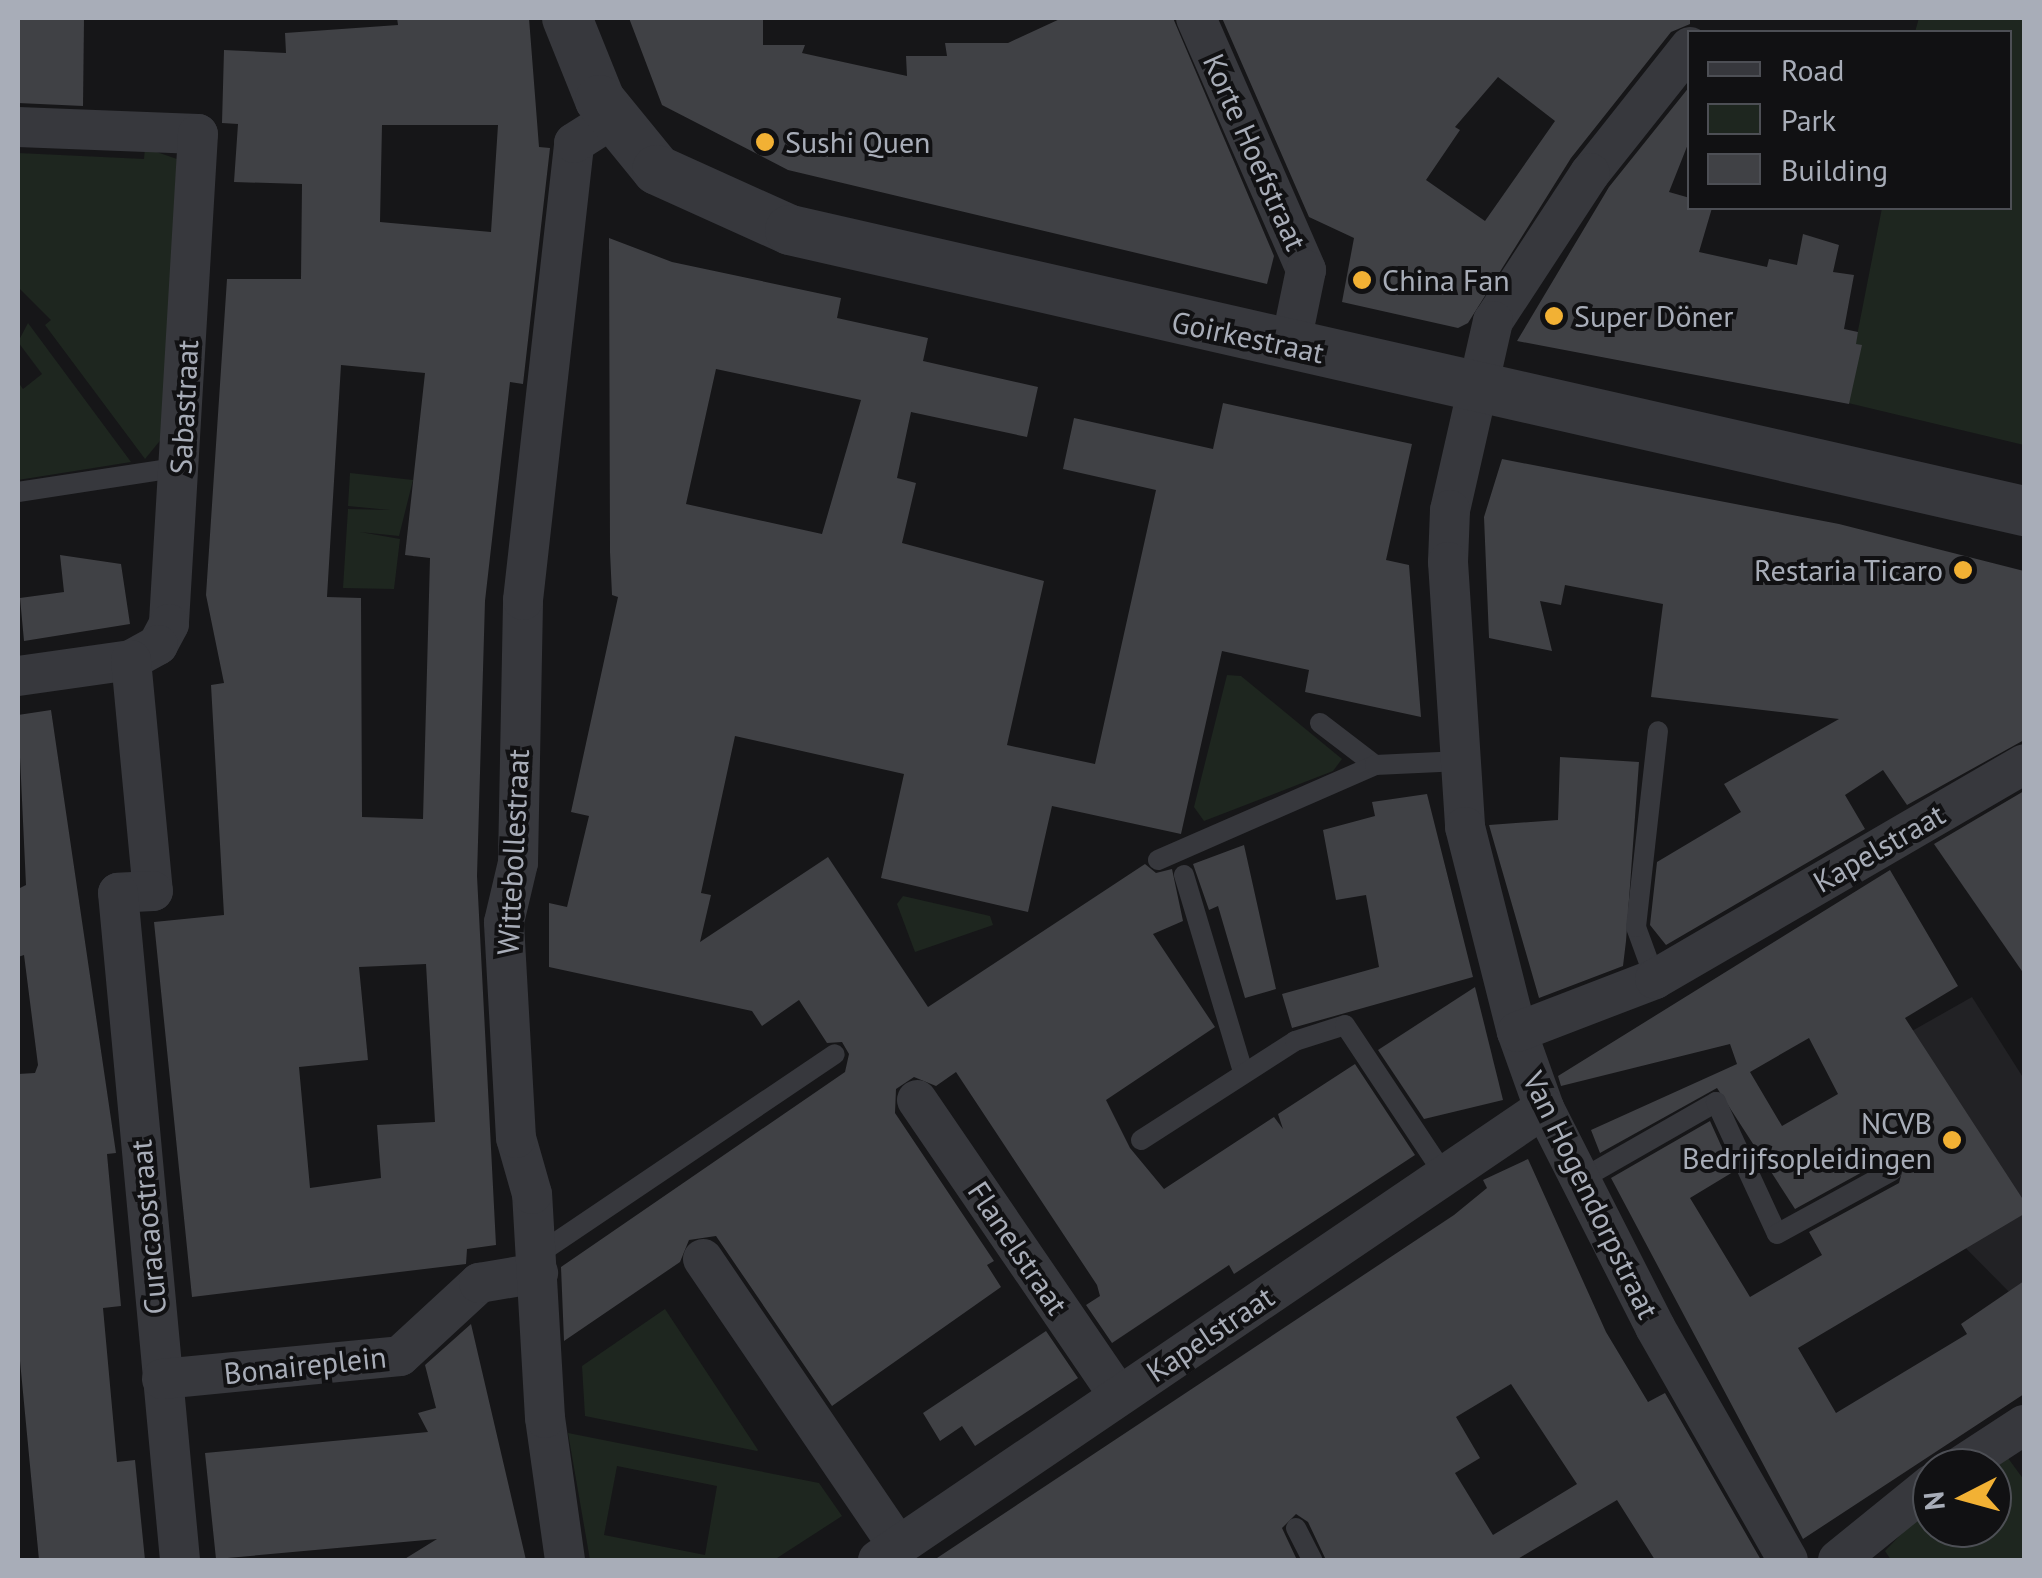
<!DOCTYPE html>
<html>
<head>
<meta charset="utf-8">
<style>
  body { margin:0 }
  #map { position:relative; width:2042px; height:1578px; overflow:hidden; background:#161618; font-family:"PT Sans",sans-serif }
  div>[style] { position:absolute }
  [style*='--x'] { left:calc(var(--x)*1px); top:calc(var(--y)*1px); width:calc(var(--w)*1px); rotate:calc(var(--a)*1deg) }
  .built>* { inset:0; background:#222225 }
  .green>* { inset:0; background:#1e261f }
  .building>* { inset:0; background:#404145 }
  .service>* { height:20px; margin:-10px; padding:0 10px; transform-origin:10px; border-radius:10px; background:#37383d }
  .minor>* { height:40px; margin:-20px; padding:0 20px; transform-origin:20px; border-radius:20px; background:#37383d }
  .tertiary>* { height:50px; margin:-25px; padding:0 25px; transform-origin:25px; border-radius:25px; background:#37383d }
  .dots>* { width:28px; height:28px; translate:-50% -50%; box-sizing:border-box; border:5px solid #111113; border-radius:50% }
  span { translate:-50% -50%; white-space:nowrap; text-align:center; line-height:1.15; -webkit-text-stroke:8px #111113; paint-order:stroke }
  .poi-label { font-size:30px; color:#a8adb8 }
  .left { translate:0 -50%; text-align:left }
  .right { translate:-100% -50%; text-align:right }
  .street-label { font-size:30px; color:#a8adb8 }
  .frame { position:absolute; inset:0; border:20px solid #a8adb8; pointer-events:none }
  .legend { position:absolute; left:1687px; top:30px; width:325px; height:180px; box-sizing:border-box; background:#111113; border:2px solid #4d4f55; margin:0; padding:12px 18px; list-style:none; font-size:30px; color:#a8adb8 }
  .legend li { display:flex; align-items:center; gap:20px; height:50px }
  .legend b { width:50px; border:2px solid #4d4f55 }
  .north { position:absolute; left:1912px; top:1448px; width:100px; height:100px; box-sizing:border-box; background:#111113; border:2px solid #4d4f55; border-radius:50%; rotate:264deg; font-size:28px; font-weight:700; line-height:40px; text-align:center; color:#a8adb8 }
  .north::after { content:''; display:block; margin:auto; width:35px; height:45px; background:#f2b134; clip-path:polygon(50% 0,100% 100%,50% 72%,0 100%) }
</style>
</head>
<body>
<div id="map">
  <div class="built">
    <div style="clip-path:polygon(1972px 997px,2024px 1079px,2024px 1307px,1920px 1202px,1836px 1074px)"></div>
  </div>
  <div class="green">
    <div style="clip-path:polygon(1919px 18px,2024px 18px,2024px 445px,1844px 402px,1882px 208px,2010px 208px,2010px 32px,1915px 32px)"></div>
    <div style="clip-path:polygon(145px 148px,177px 159px,163px 437px,145px 459px,45px 325px,51px 320px,18px 287px,18px 153px,144px 159px)"></div>
    <div style="clip-path:polygon(28px 323px,131px 462px,18px 480px,18px 382px,23px 389px,42px 374px,18px 342px)"></div>
    <div style="clip-path:polygon(350px 473px,413px 480px,399px 536px,360px 532px,400px 539px,394px 589px,343px 588px,348px 509px,390px 510px,348px 506px)"></div>
    <div style="clip-path:polygon(1227px 675px,1241px 676px,1342px 759px,1333px 771px,1204px 821px,1194px 807px)"></div>
    <div style="clip-path:polygon(903px 896px,990px 916px,993px 925px,915px 952px,897px 904px)"></div>
    <div style="clip-path:polygon(665px 1309px,758px 1450px,757px 1451px,585px 1416px,582px 1366px)"></div>
    <div style="clip-path:polygon(evenodd,568px 1433px,819px 1483px,842px 1516px,774px 1560px,590px 1560px,568px 1433px,617px 1466px,717px 1486px,705px 1555px,604px 1535px,617px 1466px)"></div>
    <div style="clip-path:polygon(2005px 1454px,2024px 1480px,2024px 1560px,1891px 1560px,1885px 1551px,1932px 1502px,1932px 1528px,1992px 1528px,1992px 1468px)"></div>
  </div>
  <div class="building">
    <div style="clip-path:polygon(18px 18px,84px 18px,83px 106px,18px 103px)"></div>
    <div style="clip-path:polygon(evenodd,397px 18px,529px 18px,539px 147px,550px 148px,523px 384px,510px 382px,485px 601px,477px 876px,496px 1245px,467px 1249px,466px 1264px,192px 1297px,154px 922px,224px 915px,211px 685px,224px 683px,206px 595px,227px 279px,301px 279px,302px 184px,234px 182px,238px 124px,222px 123px,224px 50px,286px 53px,285px 33px,398px 25px,397px 18px,382px 125px,498px 125px,491px 232px,380px 222px,382px 125px,397px 18px,341px 365px,425px 373px,405px 555px,430px 558px,423px 819px,362px 817px,361px 598px,327px 597px,341px 365px,397px 18px,426px 964px,435px 1122px,377px 1125px,381px 1178px,310px 1188px,299px 1067px,368px 1060px,359px 967px,426px 964px)"></div>
    <div style="clip-path:polygon(629px 18px,763px 18px,763px 45px,805px 45px,802px 53px,907px 76px,906px 56px,947px 56px,945px 43px,1008px 43px,1062px 18px,1173px 18px,1274px 256px,1267px 284px,788px 170px,662px 105px)"></div>
    <div style="clip-path:polygon(evenodd,1222px 18px,1690px 18px,1690px 24px,1671px 32px,1571px 158px,1468px 323px,1458px 328px,1342px 302px,1354px 238px,1309px 217px,1222px 18px,1498px 77px,1555px 121px,1485px 221px,1426px 180px,1460px 130px,1455px 127px,1498px 77px)"></div>
    <div style="clip-path:polygon(1690px 86px,1690px 139px,1669px 192px,1690px 198px,1690px 208px,1712px 208px,1699px 252px,1767px 267px,1769px 259px,1797px 265px,1803px 234px,1839px 245px,1833px 272px,1854px 275px,1844px 329px,1858px 332px,1856px 344px,1862px 345px,1849px 404px,1517px 341px,1609px 187px)"></div>
    <div style="clip-path:polygon(evenodd,609px 238px,672px 262px,841px 298px,837px 318px,928px 338px,923px 361px,1038px 387px,1027px 437px,911px 412px,897px 478px,916px 483px,902px 543px,1044px 581px,1007px 745px,1095px 764px,1156px 490px,1063px 469px,1074px 418px,1213px 449px,1223px 403px,1412px 444px,1386px 560px,1409px 565px,1421px 717px,1305px 692px,1309px 670px,1222px 651px,1181px 834px,1052px 806px,1028px 912px,881px 878px,904px 774px,735px 736px,701px 893px,711px 895px,700px 942px,828px 857px,928px 1007px,1145px 864px,1156px 873px,1172px 869px,1183px 921px,1153px 934px,1215px 1027px,1106px 1100px,1130px 1148px,1164px 1189px,1274px 1117px,1283px 1129px,1278px 1114px,1355px 1064px,1415px 1155px,1234px 1274px,1229px 1265px,1112px 1343px,1086px 1305px,1100px 1296px,1097px 1285px,956px 1072px,936px 1086px,914px 1077px,896px 1089px,895px 1113px,994px 1261px,987px 1265px,1001px 1287px,832px 1406px,716px 1236px,689px 1240px,680px 1262px,564px 1341px,561px 1267px,845px 1072px,849px 1054px,842px 1042px,827px 1043px,799px 1000px,762px 1026px,752px 1011px,549px 967px,549px 903px,567px 907px,589px 816px,571px 812px,618px 597px,612px 595px,610px 552px,609px 238px,716px 369px,861px 400px,822px 534px,686px 504px,716px 369px)"></div>
    <div style="clip-path:polygon(1502px 459px,1839px 524px,2024px 571px,2024px 740px,1907px 805px,1883px 770px,1845px 795px,1865px 829px,1666px 945px,1650px 925px,1657px 862px,1741px 812px,1724px 784px,1839px 719px,1651px 697px,1663px 604px,1565px 585px,1561px 605px,1540px 601px,1552px 651px,1489px 638px,1484px 517px)"></div>
    <div style="clip-path:polygon(60px 555px,121px 564px,130px 624px,24px 641px,20px 598px,64px 592px)"></div>
    <div style="clip-path:polygon(51px 710px,116px 1153px,107px 1154px,121px 1306px,103px 1308px,117px 1462px,135px 1460px,145px 1560px,39px 1560px,18px 1340px,18px 1074px,35px 1073px,38px 1065px,24px 955px,18px 957px,18px 889px,26px 885px,18px 715px)"></div>
    <div style="clip-path:polygon(1560px 757px,1639px 762px,1626px 941px,1623px 966px,1539px 998px,1489px 825px,1558px 820px)"></div>
    <div style="clip-path:polygon(2024px 791px,2024px 974px,1934px 844px)"></div>
    <div style="clip-path:polygon(1427px 794px,1473px 977px,1292px 1028px,1282px 994px,1379px 967px,1366px 895px,1336px 900px,1323px 830px,1375px 816px,1372px 802px)"></div>
    <div style="clip-path:polygon(1244px 845px,1276px 989px,1245px 998px,1218px 906px,1209px 910px,1193px 864px)"></div>
    <div style="clip-path:polygon(evenodd,1890px 870px,1958px 986px,1905px 1018px,2024px 1201px,2024px 1214px,1798px 1348px,1836px 1413px,1967px 1334px,1961px 1324px,2024px 1281px,2024px 1394px,1803px 1539px,1611px 1178px,1710px 1121px,1733px 1172px,1690px 1198px,1750px 1297px,1822px 1255px,1809px 1232px,1899px 1183px,1904px 1165px,1886px 1159px,1795px 1209px,1717px 1088px,1600px 1153px,1591px 1130px,1737px 1064px,1730px 1044px,1561px 1086px,1558px 1076px,1890px 870px,1809px 1038px,1838px 1094px,1782px 1126px,1750px 1072px,1809px 1038px)"></div>
    <div style="clip-path:polygon(1475px 987px,1503px 1100px,1424px 1119px,1378px 1050px)"></div>
    <div style="clip-path:polygon(evenodd,1528px 1159px,1606px 1332px,1648px 1402px,1665px 1393px,1761px 1560px,1655px 1560px,1617px 1500px,1516px 1560px,1326px 1560px,1308px 1522px,1296px 1514px,1282px 1528px,1297px 1560px,934px 1560px,1454px 1215px,1487px 1188px,1483px 1180px,1528px 1159px,1511px 1384px,1577px 1484px,1493px 1535px,1455px 1473px,1480px 1458px,1456px 1417px,1511px 1384px)"></div>
    <div style="clip-path:polygon(471px 1324px,526px 1560px,403px 1560px,437px 1539px,216px 1559px,205px 1453px,428px 1432px,418px 1413px,436px 1408px,425px 1365px)"></div>
    <div style="clip-path:polygon(1046px 1331px,1078px 1378px,975px 1446px,962px 1426px,940px 1441px,923px 1413px)"></div>
  </div>
  <div class="service">
    <div style="--x:18;--y:492;--w:166;--a:-8.7"></div>
    <div style="--x:1320;--y:723;--w:69;--a:37.4"></div>
    <div style="--x:1158;--y:860;--w:237;--a:-23.6"></div>
    <div style="--x:1375;--y:765;--w:86;--a:-2.7"></div>
    <div style="--x:1184;--y:875;--w:206;--a:73.3"></div>
    <div style="--x:1655;--y:979;--w:55;--a:-110.1"></div>
    <div style="--x:1636;--y:927;--w:197;--a:-83.6"></div>
    <div style="--x:1141;--y:1140;--w:183;--a:-32.7"></div>
    <div style="--x:1295;--y:1041;--w:52;--a:-17.7"></div>
    <div style="--x:1345;--y:1025;--w:179;--a:56.4"></div>
    <div style="--x:1580;--y:1180;--w:157;--a:-29.8"></div>
    <div style="--x:1716;--y:1102;--w:145;--a:65.2"></div>
    <div style="--x:1777;--y:1234;--w:131;--a:-28.7"></div>
    <div style="--x:537;--y:1255;--w:359;--a:-34"></div>
    <div style="--x:1296;--y:1528;--w:36;--a:63"></div>
  </div>
  <div class="minor">
    <div style="--x:1196;--y:18;--w:275;--a:66.4"></div>
    <div style="--x:1306;--y:270;--w:79;--a:101.7"></div>
    <div style="--x:1690;--y:47;--w:161;--a:128.4"></div>
    <div style="--x:1590;--y:173;--w:177;--a:123.2"></div>
    <div style="--x:1493;--y:321;--w:194;--a:102.8"></div>
    <div style="--x:1450;--y:510;--w:52;--a:92.2"></div>
    <div style="--x:1448;--y:562;--w:266;--a:86.3"></div>
    <div style="--x:1465;--y:827;--w:211;--a:75.8"></div>
    <div style="--x:1517;--y:1032;--w:81;--a:70.4"></div>
    <div style="--x:1544;--y:1108;--w:246;--a:63.1"></div>
    <div style="--x:1655;--y:1327;--w:268;--a:60.3"></div>
    <div style="--x:18;--y:127;--w:180;--a:2.2"></div>
    <div style="--x:198;--y:134;--w:491;--a:93.4"></div>
    <div style="--x:169;--y:624;--w:24;--a:118"></div>
    <div style="--x:158;--y:645;--w:31;--a:151"></div>
    <div style="--x:131;--y:660;--w:114;--a:171.9"></div>
    <div style="--x:131;--y:660;--w:232;--a:84.6"></div>
    <div style="--x:153;--y:891;--w:35;--a:177"></div>
    <div style="--x:118;--y:893;--w:670;--a:84.69"></div>
    <div style="--x:1517;--y:1032;--w:148;--a:-21"></div>
    <div style="--x:1655;--y:979;--w:427;--a:-30.2"></div>
    <div style="--x:917;--y:1100;--w:358;--a:55.7"></div>
    <div style="--x:703;--y:1259;--w:348;--a:55.8"></div>
    <div style="--x:162;--y:1379;--w:239;--a:-5.5"></div>
    <div style="--x:400;--y:1356;--w:108;--a:-42.7"></div>
    <div style="--x:479;--y:1283;--w:60;--a:-9.6"></div>
    <div style="--x:1958;--y:1468;--w:79;--a:-33.1"></div>
    <div style="--x:565;--y:1560;--w:143;--a:-98"></div>
    <div style="--x:545;--y:1418;--w:224;--a:-93.3"></div>
    <div style="--x:532;--y:1194;--w:58;--a:-105.9"></div>
    <div style="--x:516;--y:1138;--w:216;--a:-93.2"></div>
    <div style="--x:504;--y:922;--w:61;--a:-76.7"></div>
    <div style="--x:518;--y:863;--w:263;--a:-88.9"></div>
    <div style="--x:523;--y:600;--w:460;--a:-83.6"></div>
    <div style="--x:574;--y:143;--w:45;--a:-32.3"></div>
    <div style="--x:878;--y:1560;--w:805;--a:-34.16"></div>
    <div style="--x:1838;--y:1560;--w:121;--a:-39"></div>
  </div>
  <div class="tertiary">
    <div style="--x:567;--y:18;--w:88;--a:68.1"></div>
    <div style="--x:600;--y:100;--w:90;--a:50.8"></div>
    <div style="--x:657;--y:170;--w:146;--a:24.3"></div>
    <div style="--x:790;--y:230;--w:1266;--a:12.83"></div>
  </div>
  <div class="dots">
    <div style="left:765px;top:142px;background:#f2b134"></div>
    <div style="left:1362px;top:280px;background:#f2b134"></div>
    <div style="left:1554px;top:316px;background:#f2b134"></div>
    <div style="left:1963px;top:570px;background:#f2b134"></div>
    <div style="left:1952px;top:1140px;background:#f2b134"></div>
  </div>
  <div class="poi-label">
    <span class="left" style="left:785px;top:142px">Sushi Quen</span>
    <span class="left" style="left:1382px;top:280px">China Fan</span>
    <span class="left" style="left:1574px;top:316px">Super Döner</span>
    <span class="right" style="left:1943px;top:570px">Restaria Ticaro</span>
    <span class="right" style="left:1932px;top:1140px">NCVB<br>Bedrijfsopleidingen</span>
  </div>
  <div class="street-label">
    <span style="left:1255px;top:152px;rotate:66deg">Korte Hoefstraat</span>
    <span style="left:1248px;top:337px;rotate:12deg">Goirkestraat</span>
    <span style="left:184px;top:407px;rotate:-87deg">Sabastraat</span>
    <span style="left:1879px;top:848px;rotate:-30deg">Kapelstraat</span>
    <span style="left:513px;top:852px;rotate:-87deg">Wittebollestraat</span>
    <span style="left:1591px;top:1195px;rotate:64deg">Van Hogendorpstraat</span>
    <span style="left:148px;top:1227px;rotate:-95deg">Curacaostraat</span>
    <span style="left:1018px;top:1248px;rotate:56deg">Flanelstraat</span>
    <span style="left:1210px;top:1334px;rotate:-34deg">Kapelstraat</span>
    <span style="left:305px;top:1365px;rotate:-6deg">Bonaireplein</span>
  </div>
  <div class="frame"></div>
  <ul class="legend">
  <li><b style="height:12px;background:#37383d"></b>Road</li>
  <li><b style="height:28px;background:#1e261f"></b>Park</li>
  <li><b style="height:28px;background:#404145"></b>Building</li>
  </ul>
  <div class="north">N</div>
</div>
</body>
</html>
